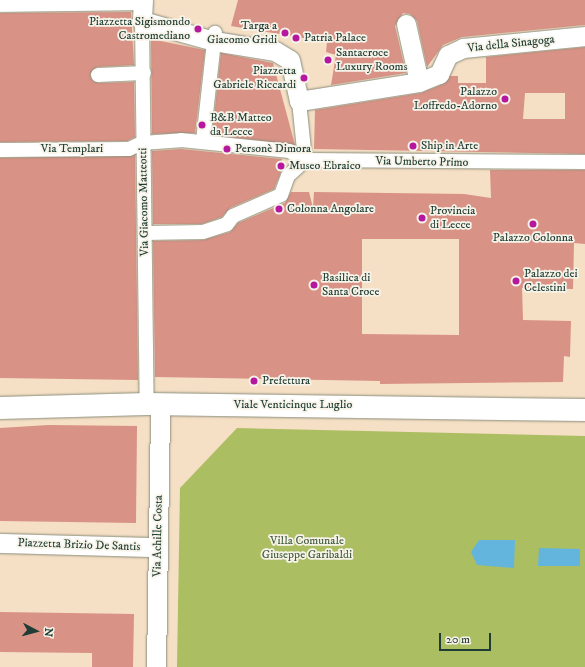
<!DOCTYPE html>
<html>
<head>
<meta charset="utf-8">
<style>
  body { margin:0 }
  #map { position:relative; width:585px; height:667px; overflow:hidden; background:#f5dfc5; font-family:"IM FELL DW Pica",serif }
  div>[style] { position:absolute }
  [style*='--x'] { left:calc(var(--x)*1px); top:calc(var(--y)*1px); width:calc(var(--w)*1px); rotate:calc(var(--a)*1deg) }
  .green>* { inset:0; background:#acbe62 }
  .water>* { inset:0; background:#63b5de }
  .building>* { inset:0; background:#d99286 }
  .roads { filter:drop-shadow(0 0 1px #8a8e7c) drop-shadow(0 0 1px #8a8e7c) }
  .pedestrian>* { height:14px; margin:-7px; padding:0 7px; transform-origin:7px; border-radius:7px; background:#fff }
  .minor>* { height:19px; margin:-9.5px; padding:0 9.5px; transform-origin:9.5px; border-radius:9.5px; background:#fff }
  .tertiary>* { height:22px; margin:-11px; padding:0 11px; transform-origin:11px; border-radius:11px; background:#fff }
  .dots>* { width:11px; height:11px; translate:-50% -50%; box-sizing:border-box; border:2px solid #f7f3e8; border-radius:50% }
  span { translate:-50% -50%; white-space:nowrap; text-align:center; line-height:1.15; -webkit-text-stroke:3.5px #f7f3e8; paint-order:stroke }
  .poi-label { font-size:12px; color:#1f3d34 }
  .right { translate:-100% -50%; text-align:right }
  .left { translate:0 -50%; text-align:left }
  .street-label { font-size:12px; color:#1f3d34 }
  .park-label { font-size:12px; color:#425d40 }
  .north { position:absolute; left:16px; top:611px; width:40px; height:40px; -webkit-text-stroke:3px #f7f3e8; paint-order:stroke; rotate:96deg; font-size:11px; font-weight:700; line-height:16px; text-align:center; color:#1f3d34 }
  .north::after { content:''; display:block; margin:auto; width:14px; height:18px; background:#1f3d34; clip-path:polygon(50% 0,100% 100%,50% 72%,0 100%) }
  .scale { position:absolute; left:439px; top:633px; width:52px; height:18px; box-sizing:border-box; border:2px solid #1f3d34; border-top:0; padding-left:5px; font-size:12px; line-height:14px; white-space:nowrap; color:#1f3d34; -webkit-text-stroke:3px #f7f3e8; paint-order:stroke }
</style>
</head>
<body>
<div id="map">
  <div class="green">
    <div style="clip-path:polygon(237px 428px,585px 436px,585px 667px,177px 667px,180px 488px)"></div>
  </div>
  <div class="water">
    <div style="clip-path:polygon(479px 540px,515px 540px,514px 568px,477px 565px,471px 552px)"></div>
    <div style="clip-path:polygon(539px 548px,580px 549px,580px 566px,538px 566px)"></div>
  </div>
  <div class="building">
    <div style="clip-path:polygon(238px 0,585px 0,585px 25px,462px 37px,443px 45px,427px 67px,417px 21px,410px 14px,403px 13px,395px 26px,406px 73px,331px 85px,336px 55px,326px 52px,327px 42px,231px 26px)"></div>
    <div style="clip-path:polygon(131px 12px,134px 65px,97px 67px,90px 75px,98px 83px,134px 82px,135px 137px,127px 141px,0 142px,0 13px)"></div>
    <div style="clip-path:polygon(151px 39px,205px 50px,195px 133px,152px 134px)"></div>
    <div style="clip-path:polygon(evenodd,585px 47px,585px 154px,314px 149px,315px 110px,421px 93px,443px 84px,450px 76px,458px 76px,458px 83px,486px 83px,486px 57px,585px 47px,525px 93px,565px 93px,565px 119px,523px 119px,525px 93px)"></div>
    <div style="clip-path:polygon(221px 53px,273px 63px,295px 145px,212px 135px)"></div>
    <div style="clip-path:polygon(181px 149px,282px 159px,281px 172px,274px 189px,230px 208px,222px 217px,202px 224px,153px 224px,152px 151px)"></div>
    <div style="clip-path:polygon(135px 155px,138px 380px,0 378px,0 158px)"></div>
    <div style="clip-path:polygon(evenodd,490px 170px,585px 170px,585px 244px,574px 243px,573px 289px,522px 288px,523px 320px,571px 321px,570px 357px,564px 356px,563px 382px,380px 384px,380px 381px,155px 377px,153px 241px,203px 240px,230px 232px,238px 223px,285px 203px,291px 192px,309px 192px,313px 208px,314px 192px,464px 194px,491px 198px,490px 170px,362px 239px,459px 239px,459px 335px,362px 334px,362px 239px)"></div>
    <div style="clip-path:polygon(48px 425px,137px 426px,136px 523px,0 521px,0 428px)"></div>
    <div style="clip-path:polygon(0 612px,134px 614px,133px 667px,92px 667px,92px 653px,0 652px)"></div>
  </div>
  <div class="roads">
    <div class="pedestrian">
      <div style="--x:0;--y:5;--w:143;--a:-0.8"></div>
      <div style="--x:142;--y:21;--w:383;--a:89.3"></div>
      <div style="--x:98;--y:75;--w:46;--a:-2.5"></div>
      <div style="--x:299;--y:101;--w:59;--a:84.2"></div>
      <div style="--x:203;--y:141;--w:109;--a:-83.7"></div>
      <div style="--x:0;--y:150;--w:129;--a:-0.4"></div>
      <div style="--x:129;--y:149;--w:14;--a:-25"></div>
      <div style="--x:142;--y:143;--w:39;--a:-4"></div>
      <div style="--x:181;--y:140;--w:109;--a:5.8"></div>
      <div style="--x:289;--y:151;--w:18;--a:29"></div>
      <div style="--x:305;--y:160;--w:280;--a:0.4"></div>
      <div style="--x:145;--y:233;--w:58;--a:-1"></div>
      <div style="--x:203;--y:232;--w:25;--a:-18"></div>
      <div style="--x:227;--y:224;--w:10;--a:-53"></div>
      <div style="--x:233;--y:216;--w:52;--a:-23.6"></div>
      <div style="--x:281;--y:195;--w:20;--a:-70"></div>
      <div style="--x:288;--y:176;--w:23;--a:-43"></div>
    </div>
    <div class="minor">
      <div style="--x:143;--y:0;--w:21;--a:93"></div>
      <div style="--x:142;--y:21;--w:75;--a:15.5"></div>
      <div style="--x:214;--y:41;--w:62;--a:9.3"></div>
      <div style="--x:275;--y:51;--w:17;--a:31"></div>
      <div style="--x:290;--y:60;--w:42;--a:77.6"></div>
      <div style="--x:299;--y:101;--w:121;--a:-9"></div>
      <div style="--x:419;--y:82;--w:22;--a:-22"></div>
      <div style="--x:439;--y:74;--w:21;--a:-65"></div>
      <div style="--x:448;--y:55;--w:17;--a:-25"></div>
      <div style="--x:463;--y:48;--w:123;--a:-5.6"></div>
      <div style="--x:406;--y:24;--w:59;--a:77.4"></div>
      <div style="--x:0;--y:543;--w:158;--a:1.5"></div>
      <div style="--x:156;--y:667;--w:262;--a:-89.1"></div>
    </div>
    <div class="tertiary">
      <div style="--x:0;--y:408;--w:147;--a:-1.6"></div>
      <div style="--x:147;--y:404;--w:438;--a:0.8"></div>
    </div>
  </div>
  <div class="dots">
    <div style="left:198px;top:29px;background:#b5179e"></div>
    <div style="left:285px;top:33px;background:#b5179e"></div>
    <div style="left:296px;top:38px;background:#b5179e"></div>
    <div style="left:328px;top:60px;background:#b5179e"></div>
    <div style="left:304px;top:78px;background:#b5179e"></div>
    <div style="left:505px;top:99px;background:#b5179e"></div>
    <div style="left:202px;top:125px;background:#b5179e"></div>
    <div style="left:413px;top:146px;background:#b5179e"></div>
    <div style="left:227px;top:149px;background:#b5179e"></div>
    <div style="left:281px;top:166px;background:#b5179e"></div>
    <div style="left:279px;top:209px;background:#b5179e"></div>
    <div style="left:422px;top:218px;background:#b5179e"></div>
    <div style="left:533px;top:224px;background:#b5179e"></div>
    <div style="left:516px;top:281px;background:#b5179e"></div>
    <div style="left:314px;top:285px;background:#b5179e"></div>
    <div style="left:254px;top:381px;background:#b5179e"></div>
  </div>
  <div class="poi-label">
    <span class="right" style="left:190px;top:29px">Piazzetta Sigismondo<br>Castromediano</span>
    <span class="right" style="left:277px;top:33px">Targa a<br>Giacomo Gridi</span>
    <span class="left" style="left:304px;top:38px">Patria Palace</span>
    <span class="left" style="left:336px;top:60px">Santacroce<br>Luxury Rooms</span>
    <span class="right" style="left:296px;top:78px">Piazzetta<br>Gabriele Riccardi</span>
    <span class="right" style="left:497px;top:99px">Palazzo<br>Loffredo-Adorno</span>
    <span class="left" style="left:210px;top:125px">B&amp;B Matteo<br>da Lecce</span>
    <span class="left" style="left:421px;top:146px">Ship in Arte</span>
    <span class="left" style="left:235px;top:149px">Personè Dimora</span>
    <span class="left" style="left:289px;top:166px">Museo Ebraico</span>
    <span class="left" style="left:287px;top:209px">Colonna Angolare</span>
    <span class="left" style="left:430px;top:218px">Provincia<br>di Lecce</span>
    <span style="left:533px;top:238px">Palazzo Colonna</span>
    <span class="left" style="left:524px;top:281px">Palazzo dei<br>Celestini</span>
    <span class="left" style="left:322px;top:285px">Basilica di<br>Santa Croce</span>
    <span class="left" style="left:262px;top:381px">Prefettura</span>
  </div>
  <div class="street-label">
    <span style="left:511px;top:44px;rotate:-6deg">Via della Sinagoga</span>
    <span style="left:72px;top:149px">Via Templari</span>
    <span style="left:422px;top:162px;rotate:1deg">Via Umberto Primo</span>
    <span style="left:144px;top:202px;rotate:-91deg">Via Giacomo Matteotti</span>
    <span style="left:293px;top:405px">Viale Venticinque Luglio</span>
    <span style="left:158px;top:536px;rotate:-89deg">Via Achille Costa</span>
    <span style="left:79px;top:545px;rotate:2deg">Piazzetta Brizio De Santis</span>
  </div>
  <div class="park-label">
    <span style="left:307px;top:548px">Villa Comunale<br>Giuseppe Garibaldi</span>
  </div>
  <div class="north">N</div>
  <div class="scale">20 m</div>
</div>
</body>
</html>
